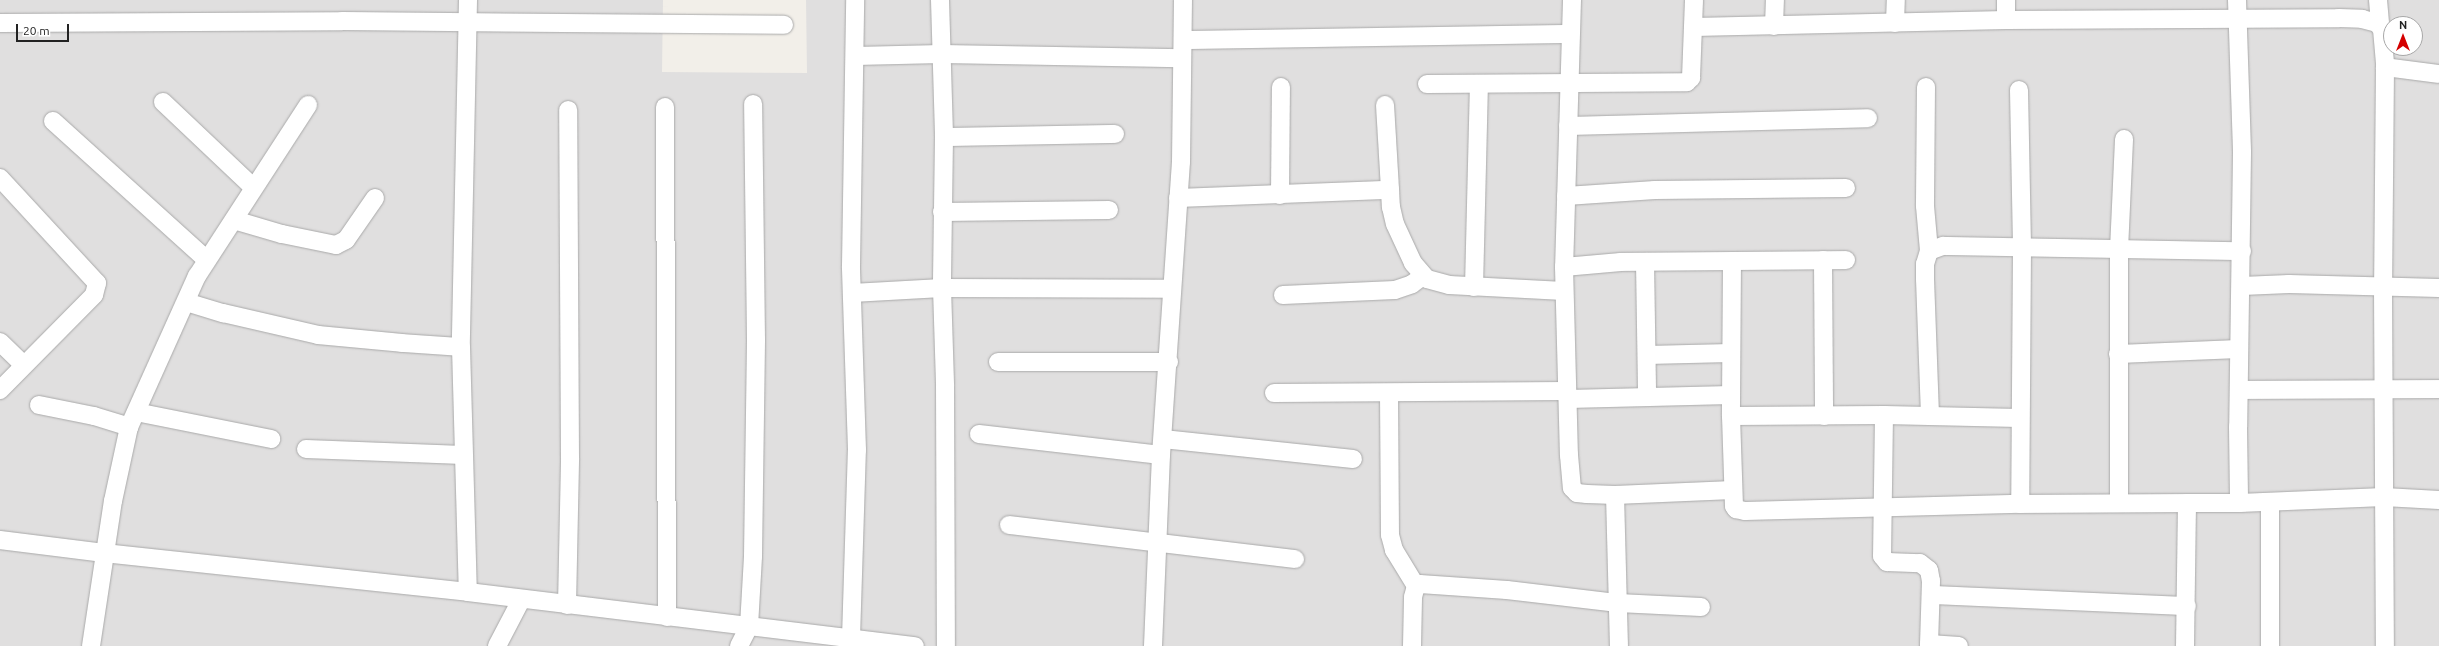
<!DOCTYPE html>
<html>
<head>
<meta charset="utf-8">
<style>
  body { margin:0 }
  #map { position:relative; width:2439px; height:646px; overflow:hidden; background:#f2efe9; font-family:Ubuntu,sans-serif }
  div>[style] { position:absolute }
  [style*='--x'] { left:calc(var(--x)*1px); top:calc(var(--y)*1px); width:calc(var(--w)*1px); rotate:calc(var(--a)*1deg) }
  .residential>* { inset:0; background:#e0dfdf }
  .roads { filter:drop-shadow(0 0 1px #a9a9a9) drop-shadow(0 0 1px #a9a9a9) }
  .minor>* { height:18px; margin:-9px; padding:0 9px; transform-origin:9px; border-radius:9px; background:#fff }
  span { translate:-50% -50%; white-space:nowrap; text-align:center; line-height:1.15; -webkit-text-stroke:3px #fff; paint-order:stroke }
  .north { position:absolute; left:2383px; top:16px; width:40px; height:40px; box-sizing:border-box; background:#fff; border:1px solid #a7a7a7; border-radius:50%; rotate:0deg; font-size:11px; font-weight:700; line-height:16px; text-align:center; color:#222 }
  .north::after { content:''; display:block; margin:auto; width:14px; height:18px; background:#d40000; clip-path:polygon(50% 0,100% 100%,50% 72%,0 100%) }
  .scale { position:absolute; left:16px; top:24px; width:53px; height:18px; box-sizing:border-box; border:2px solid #222; border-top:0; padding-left:5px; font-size:12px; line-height:14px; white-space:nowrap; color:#222; -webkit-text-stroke:3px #fff; paint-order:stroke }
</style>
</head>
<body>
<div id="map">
  <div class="residential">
    <div style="clip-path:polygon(evenodd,0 0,663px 0,662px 72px,807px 73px,806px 0,2439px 0,2439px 646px,0 646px,0 0,2391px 24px,2415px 24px,2415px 48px,2391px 48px,2391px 24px)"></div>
  </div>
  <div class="roads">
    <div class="minor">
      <div style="--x:468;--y:0;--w:347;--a:91.2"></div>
      <div style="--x:461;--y:347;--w:245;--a:88.4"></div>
      <div style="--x:940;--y:0;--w:137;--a:88.3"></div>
      <div style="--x:944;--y:137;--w:151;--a:90.8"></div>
      <div style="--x:942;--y:288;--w:230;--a:0.2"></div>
      <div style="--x:1572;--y:0;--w:267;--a:91.7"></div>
      <div style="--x:1564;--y:267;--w:188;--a:88.5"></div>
      <div style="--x:1569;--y:455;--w:33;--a:85"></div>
      <div style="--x:1572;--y:488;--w:7;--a:45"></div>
      <div style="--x:1577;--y:493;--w:10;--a:6"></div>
      <div style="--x:1587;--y:494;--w:28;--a:2"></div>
      <div style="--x:1615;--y:495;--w:118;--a:-2.4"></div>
      <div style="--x:2006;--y:0;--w:20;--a:90"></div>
      <div style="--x:2237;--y:0;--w:153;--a:88.1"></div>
      <div style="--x:2242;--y:153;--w:274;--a:90.8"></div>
      <div style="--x:2238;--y:427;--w:76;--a:89.2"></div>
      <div style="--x:2378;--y:0;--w:25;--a:85"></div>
      <div style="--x:0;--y:23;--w:342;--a:-0.3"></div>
      <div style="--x:342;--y:21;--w:442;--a:0.5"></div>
      <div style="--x:1895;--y:23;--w:23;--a:-88"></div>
      <div style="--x:1774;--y:26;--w:26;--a:-88"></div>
      <div style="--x:1694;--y:27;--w:312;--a:-1.3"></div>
      <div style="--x:2006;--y:20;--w:333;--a:-0.3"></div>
      <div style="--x:2339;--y:18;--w:23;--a:2"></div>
      <div style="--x:2362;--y:19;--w:16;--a:15"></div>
      <div style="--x:2377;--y:23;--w:8;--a:50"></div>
      <div style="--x:2382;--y:29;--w:38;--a:85"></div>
      <div style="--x:2385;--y:67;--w:220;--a:90.5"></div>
      <div style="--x:2383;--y:287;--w:359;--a:89.7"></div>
      <div style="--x:1183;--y:40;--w:387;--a:-0.9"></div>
      <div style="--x:855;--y:56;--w:87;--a:-1.3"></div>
      <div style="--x:942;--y:54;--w:240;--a:1"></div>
      <div style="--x:2385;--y:67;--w:54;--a:7.4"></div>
      <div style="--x:1427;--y:84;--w:260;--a:-0.4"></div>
      <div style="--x:1687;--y:82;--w:6;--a:-45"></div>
      <div style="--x:1691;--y:78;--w:78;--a:-87.8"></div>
      <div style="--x:1926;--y:87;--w:119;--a:90.5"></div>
      <div style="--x:1925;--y:206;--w:45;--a:84.9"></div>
      <div style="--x:1929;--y:251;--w:14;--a:107"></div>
      <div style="--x:1925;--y:264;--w:15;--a:90"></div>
      <div style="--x:1925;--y:279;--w:136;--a:87.9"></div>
      <div style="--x:2019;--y:90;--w:158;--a:88.9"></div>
      <div style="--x:2022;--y:248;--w:256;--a:90.4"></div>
      <div style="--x:2020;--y:504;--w:167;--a:-0.3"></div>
      <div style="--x:2187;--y:503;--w:143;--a:90.8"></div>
      <div style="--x:163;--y:102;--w:124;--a:43.4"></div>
      <div style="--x:1385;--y:105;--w:85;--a:86.6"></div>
      <div style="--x:665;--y:107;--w:510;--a:89.78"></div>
      <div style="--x:53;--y:121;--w:207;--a:42.1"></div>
      <div style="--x:1568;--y:126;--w:300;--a:-1.5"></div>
      <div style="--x:944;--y:137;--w:171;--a:-1"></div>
      <div style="--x:0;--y:178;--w:143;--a:47.3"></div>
      <div style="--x:97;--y:283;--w:12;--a:104"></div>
      <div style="--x:94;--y:295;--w:134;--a:134.7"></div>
      <div style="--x:1280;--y:195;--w:108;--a:-89.5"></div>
      <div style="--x:1566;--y:196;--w:89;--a:-3.9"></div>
      <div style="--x:1655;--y:190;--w:191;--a:-0.6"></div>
      <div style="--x:1178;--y:198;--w:212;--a:-2.2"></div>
      <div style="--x:1390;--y:190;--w:17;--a:87"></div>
      <div style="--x:1391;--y:207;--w:17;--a:77"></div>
      <div style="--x:1395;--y:224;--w:43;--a:65.2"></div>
      <div style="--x:1413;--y:263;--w:21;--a:49"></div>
      <div style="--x:1427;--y:279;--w:23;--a:15"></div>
      <div style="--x:1449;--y:285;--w:115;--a:3"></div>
      <div style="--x:942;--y:212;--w:167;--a:-0.7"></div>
      <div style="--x:234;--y:220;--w:50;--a:16.3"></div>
      <div style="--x:282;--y:234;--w:55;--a:11.5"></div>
      <div style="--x:336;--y:245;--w:11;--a:-27"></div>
      <div style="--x:346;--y:240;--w:51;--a:-55.4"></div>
      <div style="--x:1929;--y:251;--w:15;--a:-20"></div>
      <div style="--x:1943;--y:246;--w:299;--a:1"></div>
      <div style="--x:1823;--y:260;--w:156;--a:89.6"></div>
      <div style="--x:1732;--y:261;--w:155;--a:90.4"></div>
      <div style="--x:1731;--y:416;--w:90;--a:88.1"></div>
      <div style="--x:1734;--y:506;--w:4;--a:56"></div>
      <div style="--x:1736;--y:509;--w:9;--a:13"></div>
      <div style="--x:1745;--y:511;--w:275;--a:-1.5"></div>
      <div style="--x:1645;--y:262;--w:134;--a:89.1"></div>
      <div style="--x:1564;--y:267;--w:57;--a:-5"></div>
      <div style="--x:1621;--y:262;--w:225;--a:-0.5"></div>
      <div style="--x:2242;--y:286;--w:47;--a:-2.4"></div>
      <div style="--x:2289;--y:284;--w:150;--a:1.5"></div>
      <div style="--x:1474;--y:287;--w:203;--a:-88.6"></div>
      <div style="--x:852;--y:293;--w:90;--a:-3.2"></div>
      <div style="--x:942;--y:288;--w:98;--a:88.2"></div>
      <div style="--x:945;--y:386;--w:260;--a:89.8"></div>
      <div style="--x:1283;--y:295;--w:112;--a:-2.6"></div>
      <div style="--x:1395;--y:290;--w:18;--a:-19"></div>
      <div style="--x:1412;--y:284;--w:14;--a:-36"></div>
      <div style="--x:186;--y:302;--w:39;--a:17"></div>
      <div style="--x:223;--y:313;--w:98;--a:13"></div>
      <div style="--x:318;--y:335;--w:84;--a:5.4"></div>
      <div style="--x:402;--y:343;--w:59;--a:3.9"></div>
      <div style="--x:0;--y:342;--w:33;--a:44"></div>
      <div style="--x:2118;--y:354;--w:121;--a:-2.4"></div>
      <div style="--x:1647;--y:355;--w:84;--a:-1.4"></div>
      <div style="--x:998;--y:362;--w:171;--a:0"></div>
      <div style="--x:2239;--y:390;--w:200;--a:-0.3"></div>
      <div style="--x:1274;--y:393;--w:293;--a:-0.4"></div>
      <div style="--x:1389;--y:393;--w:142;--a:89.6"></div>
      <div style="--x:1390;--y:535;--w:16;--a:75"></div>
      <div style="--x:1394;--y:550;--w:42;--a:58.6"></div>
      <div style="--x:1568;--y:399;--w:163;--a:-1.4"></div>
      <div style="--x:39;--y:405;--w:56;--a:11.3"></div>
      <div style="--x:94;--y:416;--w:37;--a:17"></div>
      <div style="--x:136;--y:412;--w:138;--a:11.3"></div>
      <div style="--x:1884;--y:415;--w:141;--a:90.8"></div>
      <div style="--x:1882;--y:556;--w:8;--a:50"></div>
      <div style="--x:1887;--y:562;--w:33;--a:2"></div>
      <div style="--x:1920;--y:563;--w:11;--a:38"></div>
      <div style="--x:1929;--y:570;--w:11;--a:80"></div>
      <div style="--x:1931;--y:581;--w:65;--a:91.8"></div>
      <div style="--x:1731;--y:416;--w:153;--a:-0.4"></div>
      <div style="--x:1884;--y:415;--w:135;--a:1.3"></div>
      <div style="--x:979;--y:434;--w:183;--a:6.6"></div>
      <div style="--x:1163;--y:439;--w:191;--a:6"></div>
      <div style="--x:306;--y:449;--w:157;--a:2.2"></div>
      <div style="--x:1615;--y:495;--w:151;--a:88.5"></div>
      <div style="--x:2119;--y:502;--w:252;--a:-90"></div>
      <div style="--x:2119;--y:250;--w:111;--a:-87.4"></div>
      <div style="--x:2187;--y:503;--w:52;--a:0"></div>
      <div style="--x:2239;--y:503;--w:145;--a:-2.4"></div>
      <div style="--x:2384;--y:497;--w:55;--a:3.1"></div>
      <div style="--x:1009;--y:525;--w:288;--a:6.8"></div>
      <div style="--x:0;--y:540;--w:105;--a:7.1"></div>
      <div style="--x:104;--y:553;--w:366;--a:6.1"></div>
      <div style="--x:468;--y:592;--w:450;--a:6.9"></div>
      <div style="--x:1931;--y:595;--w:256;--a:2.5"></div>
      <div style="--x:567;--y:605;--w:147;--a:-88.8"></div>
      <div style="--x:570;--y:458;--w:348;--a:-90.3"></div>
      <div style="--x:851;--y:638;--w:188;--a:-88.2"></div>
      <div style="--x:857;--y:450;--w:184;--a:-91.9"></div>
      <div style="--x:851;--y:266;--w:266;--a:-89.1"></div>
      <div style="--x:1929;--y:644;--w:30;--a:4"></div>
      <div style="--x:91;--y:646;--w:147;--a:-81.4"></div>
      <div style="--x:113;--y:501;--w:76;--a:-77.8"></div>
      <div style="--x:129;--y:427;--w:166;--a:-65.8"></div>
      <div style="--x:197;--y:276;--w:204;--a:-57"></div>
      <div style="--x:497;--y:646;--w:52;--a:-62.4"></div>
      <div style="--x:739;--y:646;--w:22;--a:-63"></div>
      <div style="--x:749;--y:626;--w:70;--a:-86.7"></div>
      <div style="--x:753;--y:556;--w:216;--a:-89.2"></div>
      <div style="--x:756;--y:340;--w:236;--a:-90.7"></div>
      <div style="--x:1153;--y:646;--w:191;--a:-87.6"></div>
      <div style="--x:1161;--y:455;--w:294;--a:-86.1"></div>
      <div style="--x:1181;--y:162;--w:162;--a:-89.3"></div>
      <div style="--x:1412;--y:646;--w:49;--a:-88.8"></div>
      <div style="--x:1413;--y:597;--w:11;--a:-75"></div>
      <div style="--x:1416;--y:586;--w:4;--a:-27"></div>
      <div style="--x:1420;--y:584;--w:87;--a:3.9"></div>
      <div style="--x:1507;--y:590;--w:112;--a:6.7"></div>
      <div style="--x:1618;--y:603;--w:83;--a:2.8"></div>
      <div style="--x:2270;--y:646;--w:144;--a:-90"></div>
    </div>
  </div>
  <div class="north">N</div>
  <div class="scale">20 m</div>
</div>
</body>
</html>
